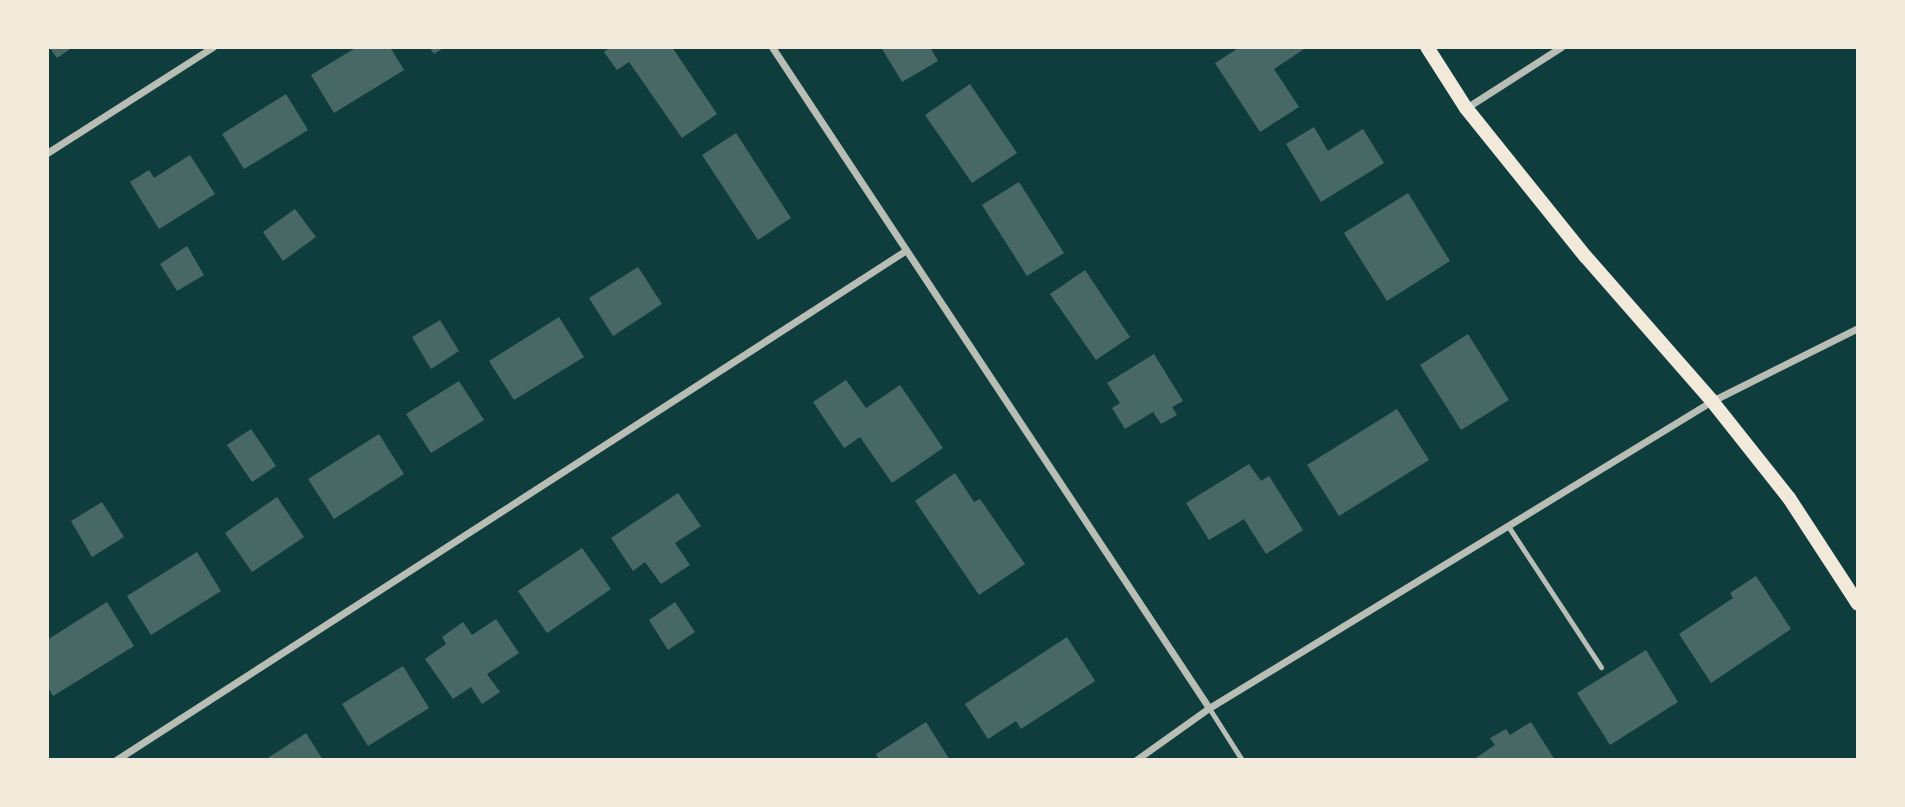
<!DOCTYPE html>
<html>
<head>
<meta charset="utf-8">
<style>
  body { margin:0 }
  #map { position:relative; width:1905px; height:807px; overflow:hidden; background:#0f3d3e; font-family:"Roboto Condensed",sans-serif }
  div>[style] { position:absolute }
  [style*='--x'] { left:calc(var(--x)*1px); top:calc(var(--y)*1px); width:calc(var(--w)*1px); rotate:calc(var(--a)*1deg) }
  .building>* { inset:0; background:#486865 }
  .service>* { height:5px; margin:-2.5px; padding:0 2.5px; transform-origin:2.5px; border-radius:2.5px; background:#b8beb3 }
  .minor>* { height:7px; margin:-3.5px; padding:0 3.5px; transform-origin:3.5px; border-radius:3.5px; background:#b8beb3 }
  .secondary>* { height:14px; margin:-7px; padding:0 7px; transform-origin:7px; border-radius:7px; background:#f1e9da }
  span { translate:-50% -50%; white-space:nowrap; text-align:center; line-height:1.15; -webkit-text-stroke:5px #f1e9da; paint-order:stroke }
  .frame { position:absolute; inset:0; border:49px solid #f1e9da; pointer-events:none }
</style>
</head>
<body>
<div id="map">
  <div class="building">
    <div style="clip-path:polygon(49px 47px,73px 47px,57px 58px)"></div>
    <div style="clip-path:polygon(357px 47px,390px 47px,404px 70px,334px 113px,311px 75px)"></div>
    <div style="clip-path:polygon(429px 47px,445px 47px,434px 54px)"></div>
    <div style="clip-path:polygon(611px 47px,672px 47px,717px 114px,682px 138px,629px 62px,617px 70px,604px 52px)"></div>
    <div style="clip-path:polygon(881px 47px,930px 47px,938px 61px,902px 82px)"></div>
    <div style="clip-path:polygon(1240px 47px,1307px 47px,1274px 69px,1299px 107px,1260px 132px,1215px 63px)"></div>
    <div style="clip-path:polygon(970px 84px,1017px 153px,972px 183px,925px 115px)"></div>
    <div style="clip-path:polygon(286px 94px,308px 130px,244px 169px,222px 134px)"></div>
    <div style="clip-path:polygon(1314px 127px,1328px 151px,1363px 129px,1384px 163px,1321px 202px,1286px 144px)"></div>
    <div style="clip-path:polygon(736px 133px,791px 218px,758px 240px,702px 155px)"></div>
    <div style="clip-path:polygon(190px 155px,215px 194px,159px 229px,130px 182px,149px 170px,154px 178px)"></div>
    <div style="clip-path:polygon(1019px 182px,1064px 253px,1027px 276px,982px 205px)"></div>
    <div style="clip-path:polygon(1408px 193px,1450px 261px,1387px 301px,1344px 233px)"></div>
    <div style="clip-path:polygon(295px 209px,316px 237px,283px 261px,263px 232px)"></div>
    <div style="clip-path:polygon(187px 246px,204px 275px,177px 291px,160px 264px)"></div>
    <div style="clip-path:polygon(638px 267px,662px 304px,613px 336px,589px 298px)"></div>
    <div style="clip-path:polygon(1085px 270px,1130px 337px,1096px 360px,1050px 294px)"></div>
    <div style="clip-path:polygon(559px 317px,584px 357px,514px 400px,489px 361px)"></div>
    <div style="clip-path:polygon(440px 320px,459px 351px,431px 369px,412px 337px)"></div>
    <div style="clip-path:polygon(1468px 334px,1509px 400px,1461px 430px,1420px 365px)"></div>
    <div style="clip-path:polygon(1154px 354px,1183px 401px,1172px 407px,1177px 415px,1161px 424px,1153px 412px,1125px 429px,1112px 408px,1120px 403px,1107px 383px)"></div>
    <div style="clip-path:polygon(846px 380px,866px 408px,900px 385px,943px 448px,892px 483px,860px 437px,844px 448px,813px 402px)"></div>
    <div style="clip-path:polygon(459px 381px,484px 420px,431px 453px,406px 414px)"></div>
    <div style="clip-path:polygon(1397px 409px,1429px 460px,1339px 516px,1307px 465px)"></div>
    <div style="clip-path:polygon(251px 429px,276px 466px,252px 482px,227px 445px)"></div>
    <div style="clip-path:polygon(379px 434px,404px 474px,334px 519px,308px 479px)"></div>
    <div style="clip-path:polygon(1249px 464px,1261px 481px,1269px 476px,1303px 530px,1266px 554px,1244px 519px,1209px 540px,1186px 503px)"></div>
    <div style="clip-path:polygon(955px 473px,974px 502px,980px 499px,1025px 564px,979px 595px,915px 501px)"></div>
    <div style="clip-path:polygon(678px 493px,701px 526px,675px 543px,690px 565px,661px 584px,645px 562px,633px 571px,611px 538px)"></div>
    <div style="clip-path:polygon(277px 497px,304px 537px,252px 572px,225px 533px)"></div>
    <div style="clip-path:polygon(102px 502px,124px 537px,92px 557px,71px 521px)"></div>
    <div style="clip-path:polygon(582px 548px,611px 589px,547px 633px,518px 591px)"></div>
    <div style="clip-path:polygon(197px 552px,221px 591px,151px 635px,127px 596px)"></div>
    <div style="clip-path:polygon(1756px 576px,1791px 629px,1711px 683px,1679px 634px,1733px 598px,1730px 593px)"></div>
    <div style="clip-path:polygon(107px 602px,134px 646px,53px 696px,47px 686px,47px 640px)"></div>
    <div style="clip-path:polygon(675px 602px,695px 632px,668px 650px,649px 620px)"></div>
    <div style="clip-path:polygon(496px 619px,519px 653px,487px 674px,500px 692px,482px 704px,471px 687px,453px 699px,425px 659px,446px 644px,442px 637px,463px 622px,472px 635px)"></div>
    <div style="clip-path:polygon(1067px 637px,1095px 681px,1021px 729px,1016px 721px,988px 739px,965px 704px)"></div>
    <div style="clip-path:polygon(1646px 650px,1678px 702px,1610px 745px,1577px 693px)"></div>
    <div style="clip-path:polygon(403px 666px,429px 708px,368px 746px,342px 704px)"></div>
    <div style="clip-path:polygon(926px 722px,950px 760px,879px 760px,876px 754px)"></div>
    <div style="clip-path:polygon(1531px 722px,1555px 760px,1473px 760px,1495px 745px,1490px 738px,1506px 729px,1510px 735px)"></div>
    <div style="clip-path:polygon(306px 733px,323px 760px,265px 760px)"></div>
  </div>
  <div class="service">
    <div style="--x:1508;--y:526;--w:169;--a:56.6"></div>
    <div style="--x:1209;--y:708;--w:62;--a:57.6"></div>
  </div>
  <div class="minor">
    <div style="--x:772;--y:47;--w:792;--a:56.53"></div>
    <div style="--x:1466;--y:108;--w:113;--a:-32.7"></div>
    <div style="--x:47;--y:153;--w:197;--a:-32.6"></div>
    <div style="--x:116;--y:760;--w:939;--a:-32.83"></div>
    <div style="--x:1136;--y:760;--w:90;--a:-35.5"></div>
    <div style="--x:1209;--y:708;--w:589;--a:-31.4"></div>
    <div style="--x:1712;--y:401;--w:163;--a:-26.6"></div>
  </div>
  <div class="secondary">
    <div style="--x:1427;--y:47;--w:72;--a:57.4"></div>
    <div style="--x:1466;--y:108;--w:191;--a:51.2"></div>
    <div style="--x:1586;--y:257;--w:191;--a:48.8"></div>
    <div style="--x:1712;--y:401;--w:124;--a:51.6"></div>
    <div style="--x:1789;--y:498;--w:126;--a:56.9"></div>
  </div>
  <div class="frame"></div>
</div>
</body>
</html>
